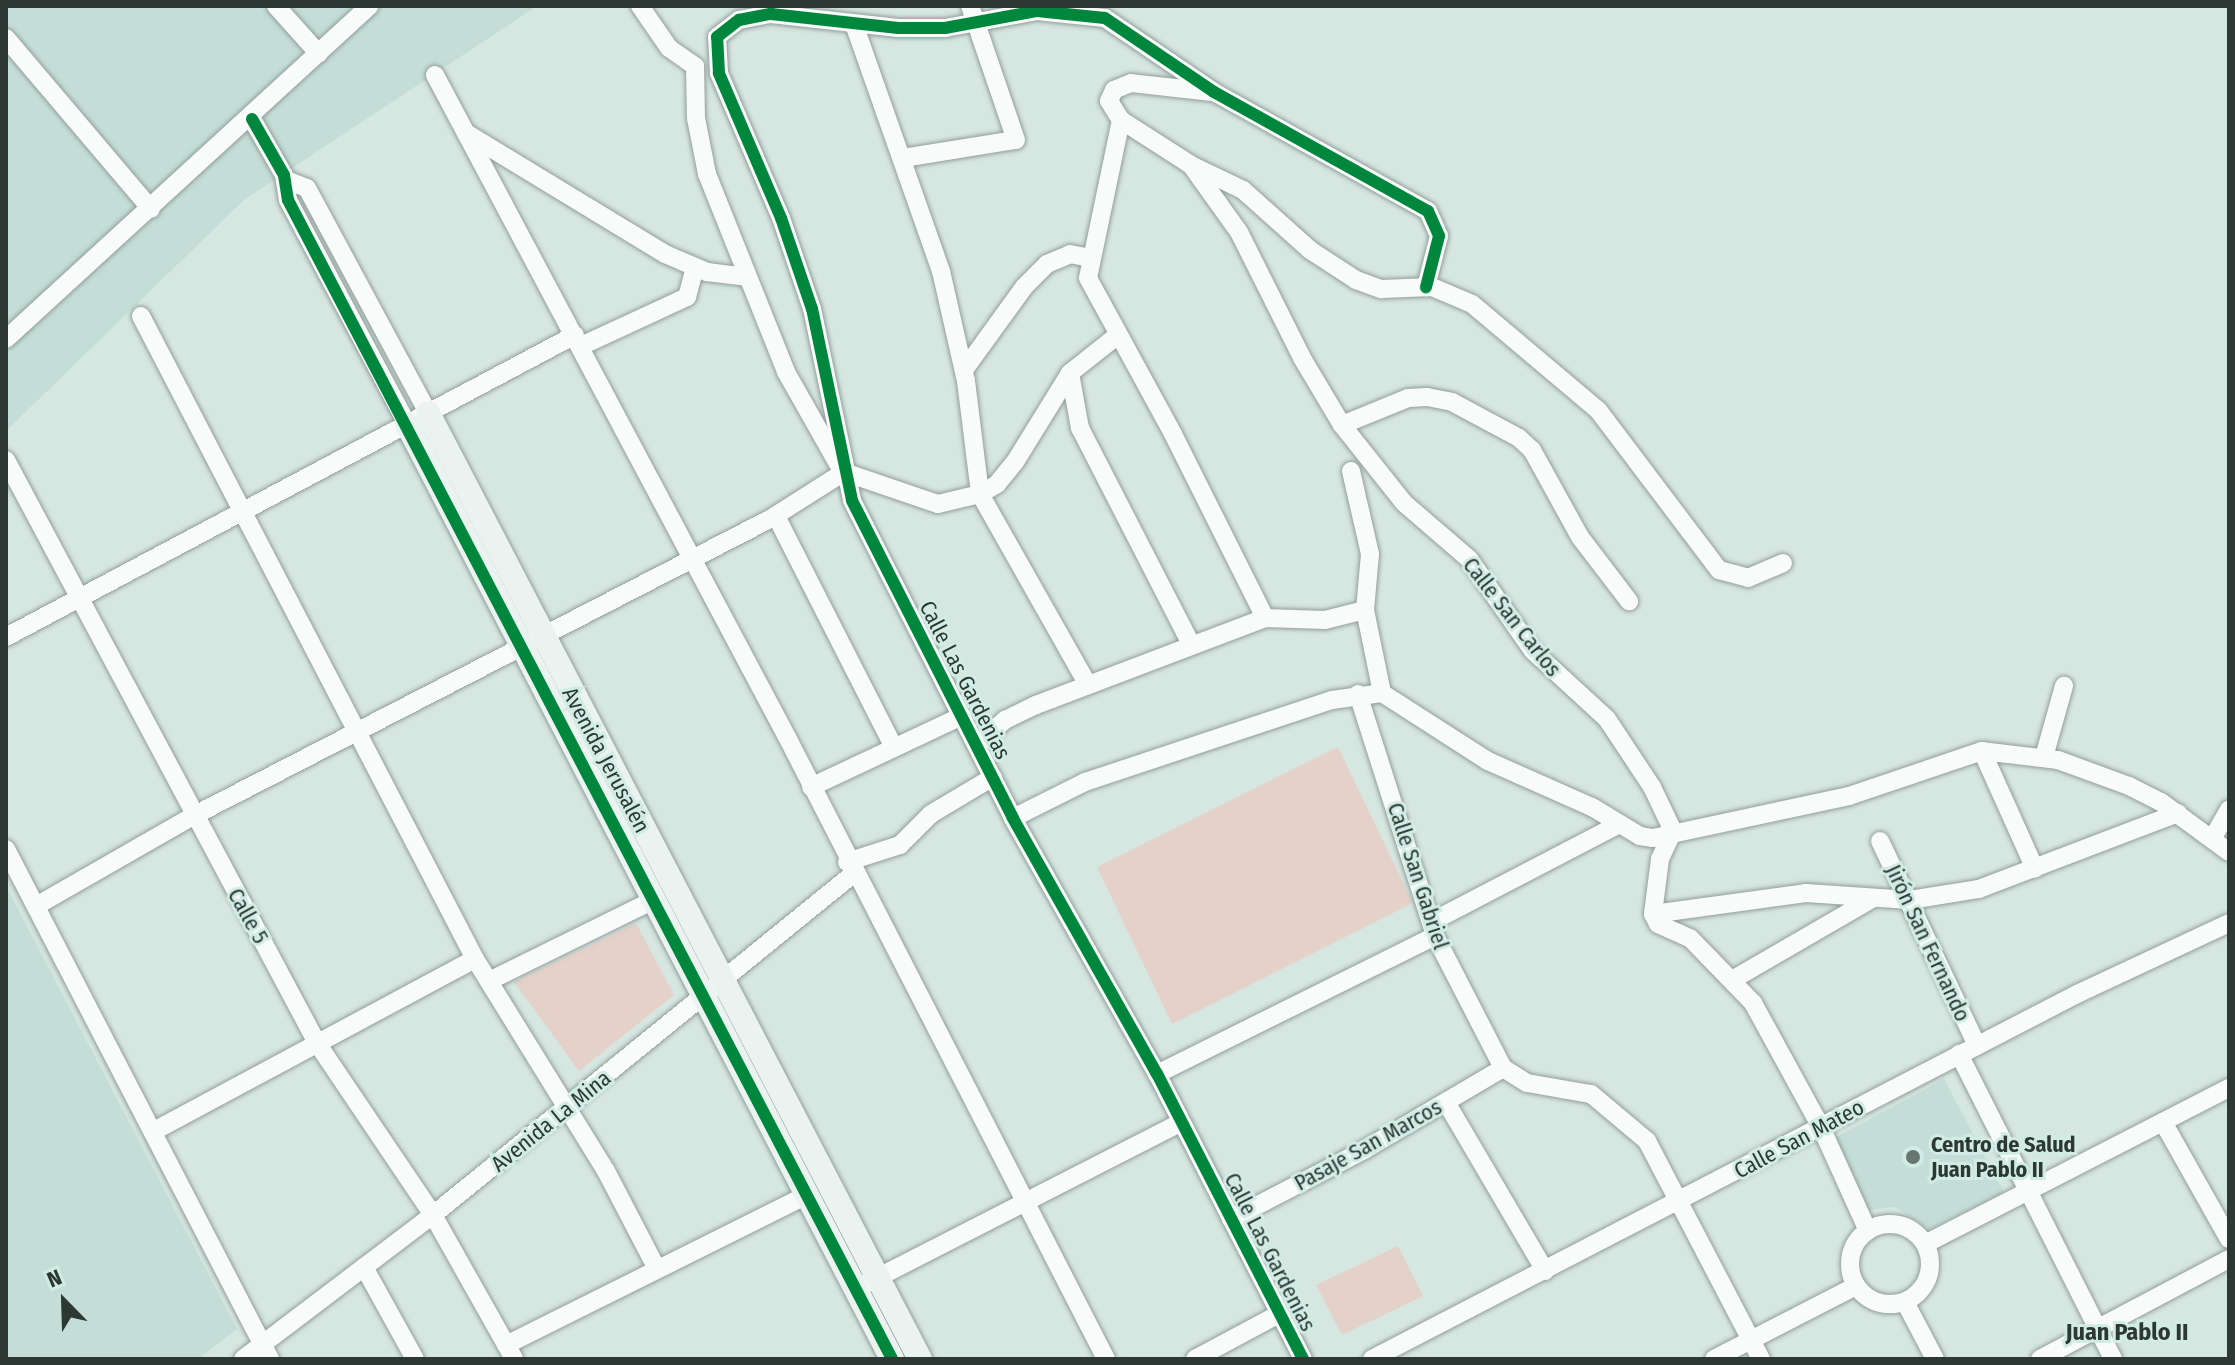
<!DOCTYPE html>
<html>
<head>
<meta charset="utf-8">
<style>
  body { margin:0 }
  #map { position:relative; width:2235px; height:1365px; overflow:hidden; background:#d6e6e1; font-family:"Fira Sans Condensed",sans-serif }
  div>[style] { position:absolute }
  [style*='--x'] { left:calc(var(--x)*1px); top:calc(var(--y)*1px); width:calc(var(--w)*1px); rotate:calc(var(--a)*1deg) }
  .built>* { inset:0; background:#c4ded7 }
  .green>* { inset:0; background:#e4d2ca }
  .roads { filter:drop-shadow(0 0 2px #929e9b) drop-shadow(0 0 2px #929e9b) }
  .street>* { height:18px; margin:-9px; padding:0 9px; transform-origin:9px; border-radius:9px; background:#f9fbfa }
  .street>.ring { margin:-9px; padding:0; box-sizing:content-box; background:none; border:18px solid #f9fbfa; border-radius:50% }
  .secondary>* { height:24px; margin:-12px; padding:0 12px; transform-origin:12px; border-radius:12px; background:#ebf3f1 }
  .cycleway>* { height:12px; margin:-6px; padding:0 6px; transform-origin:6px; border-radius:6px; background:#00873e }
  .dots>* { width:22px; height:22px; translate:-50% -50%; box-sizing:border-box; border:4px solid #d0ece4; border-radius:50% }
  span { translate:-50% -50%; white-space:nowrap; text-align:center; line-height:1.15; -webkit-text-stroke:6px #d0ece4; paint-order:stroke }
  .street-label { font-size:22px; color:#2d3835 }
  .poi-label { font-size:22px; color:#2d3835; font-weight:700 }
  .left { translate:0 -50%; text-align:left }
  .neighbourhood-label { font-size:24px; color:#2d3835; font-weight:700 }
  .frame { position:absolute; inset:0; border:8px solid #2d3835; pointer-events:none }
  .north { position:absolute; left:24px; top:1261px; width:80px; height:80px; -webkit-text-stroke:6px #d0ece4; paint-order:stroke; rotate:337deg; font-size:22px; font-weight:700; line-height:32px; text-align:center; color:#2d3835 }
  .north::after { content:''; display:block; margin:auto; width:28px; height:36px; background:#2d3835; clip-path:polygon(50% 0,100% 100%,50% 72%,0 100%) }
</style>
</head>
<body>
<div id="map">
  <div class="built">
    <div style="clip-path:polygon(6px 6px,537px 6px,244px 200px,6px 431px)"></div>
    <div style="clip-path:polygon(6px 886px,237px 1329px,198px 1359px,6px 1359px)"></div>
    <div style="clip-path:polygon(1944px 1079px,2004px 1192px,1930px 1229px,1895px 1207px,1866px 1210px,1833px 1139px)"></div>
  </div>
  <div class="green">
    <div style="clip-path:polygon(1338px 747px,1413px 903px,1172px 1024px,1097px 867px)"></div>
    <div style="clip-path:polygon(636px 923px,674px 995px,579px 1071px,514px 982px)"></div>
    <div style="clip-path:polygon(1398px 1246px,1423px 1296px,1342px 1335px,1316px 1285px)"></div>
  </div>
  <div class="roads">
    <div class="street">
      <div style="--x:276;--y:6;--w:64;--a:48.1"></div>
      <div style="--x:640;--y:6;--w:51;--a:55.4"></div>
      <div style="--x:669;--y:48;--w:32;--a:35"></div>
      <div style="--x:855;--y:27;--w:259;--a:70.6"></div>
      <div style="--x:941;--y:271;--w:113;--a:77.2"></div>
      <div style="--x:966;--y:381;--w:114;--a:82.9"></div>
      <div style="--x:980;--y:494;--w:217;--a:60.5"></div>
      <div style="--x:6;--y:38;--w:224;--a:49.7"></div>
      <div style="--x:695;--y:66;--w:52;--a:88.9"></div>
      <div style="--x:696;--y:118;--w:57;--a:78.9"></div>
      <div style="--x:707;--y:174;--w:213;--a:68.2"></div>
      <div style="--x:786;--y:372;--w:106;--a:60.5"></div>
      <div style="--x:435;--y:75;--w:750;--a:62"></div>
      <div style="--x:787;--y:737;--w:699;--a:62.85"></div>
      <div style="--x:1212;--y:92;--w:81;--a:-173.7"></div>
      <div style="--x:1131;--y:83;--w:18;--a:158"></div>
      <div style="--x:1114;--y:90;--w:12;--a:114"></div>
      <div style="--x:1109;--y:101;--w:22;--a:58"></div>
      <div style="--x:1121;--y:120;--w:83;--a:32.7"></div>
      <div style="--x:1191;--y:165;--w:58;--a:25.7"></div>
      <div style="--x:1243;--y:190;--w:90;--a:41.8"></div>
      <div style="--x:1310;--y:250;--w:55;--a:33.1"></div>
      <div style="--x:1356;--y:280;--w:27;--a:20"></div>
      <div style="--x:1381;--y:289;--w:51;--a:-2.2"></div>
      <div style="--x:1432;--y:287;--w:43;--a:23"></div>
      <div style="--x:1472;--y:304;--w:165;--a:40.1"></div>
      <div style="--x:1598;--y:410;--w:201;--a:52.9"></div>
      <div style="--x:1719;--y:570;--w:30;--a:15"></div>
      <div style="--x:1748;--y:578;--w:38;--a:-23"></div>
      <div style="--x:252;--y:119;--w:64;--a:60.3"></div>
      <div style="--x:284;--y:175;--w:25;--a:81"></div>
      <div style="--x:288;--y:200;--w:254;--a:62"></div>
      <div style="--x:1121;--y:120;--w:161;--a:101.8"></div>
      <div style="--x:1088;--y:278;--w:178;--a:61.4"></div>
      <div style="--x:1173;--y:434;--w:206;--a:63.4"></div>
      <div style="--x:466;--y:133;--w:233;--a:31.3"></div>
      <div style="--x:665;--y:254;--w:46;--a:23.2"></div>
      <div style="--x:707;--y:272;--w:38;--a:7"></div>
      <div style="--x:903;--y:158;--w:114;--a:-9.1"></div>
      <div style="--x:1016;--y:140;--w:142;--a:-108.9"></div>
      <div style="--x:1191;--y:165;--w:82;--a:54.4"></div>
      <div style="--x:1239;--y:232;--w:141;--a:63.4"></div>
      <div style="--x:1302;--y:358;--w:78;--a:59.2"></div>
      <div style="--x:1342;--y:425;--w:100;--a:51.5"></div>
      <div style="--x:1404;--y:503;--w:86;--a:40.7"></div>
      <div style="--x:1469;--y:559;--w:112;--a:55.2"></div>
      <div style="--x:1533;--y:651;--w:100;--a:42.6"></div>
      <div style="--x:1607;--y:719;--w:82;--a:56.5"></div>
      <div style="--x:1652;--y:787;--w:49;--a:64.5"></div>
      <div style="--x:1673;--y:831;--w:31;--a:115"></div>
      <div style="--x:1660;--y:859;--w:55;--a:97.3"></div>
      <div style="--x:1653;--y:914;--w:11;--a:63"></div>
      <div style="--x:1658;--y:924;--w:35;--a:24"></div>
      <div style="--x:1690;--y:938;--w:91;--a:45.9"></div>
      <div style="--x:1753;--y:1003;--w:141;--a:61.3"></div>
      <div style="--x:1821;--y:1127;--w:114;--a:65.7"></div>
      <div style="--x:286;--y:180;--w:22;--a:21"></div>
      <div style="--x:307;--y:188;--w:255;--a:61.7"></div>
      <div style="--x:141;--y:316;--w:725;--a:62.55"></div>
      <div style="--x:475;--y:959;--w:249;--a:58.3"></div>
      <div style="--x:606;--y:1171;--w:110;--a:62.5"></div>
      <div style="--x:6;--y:339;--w:493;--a:-42.5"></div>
      <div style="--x:581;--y:346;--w:117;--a:-24.8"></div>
      <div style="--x:687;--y:297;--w:31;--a:-75"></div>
      <div style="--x:964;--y:370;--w:102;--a:-54.1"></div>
      <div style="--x:1024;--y:287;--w:33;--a:-45"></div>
      <div style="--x:1047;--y:264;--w:25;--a:-23"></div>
      <div style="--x:1070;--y:254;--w:20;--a:11"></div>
      <div style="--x:1070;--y:373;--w:56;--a:79.7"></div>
      <div style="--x:1080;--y:428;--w:243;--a:62.8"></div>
      <div style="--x:1342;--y:425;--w:71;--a:-22.2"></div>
      <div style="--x:1408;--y:398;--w:19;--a:-3"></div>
      <div style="--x:1427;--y:397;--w:25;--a:11"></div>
      <div style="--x:1452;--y:402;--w:76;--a:28.2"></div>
      <div style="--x:1519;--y:438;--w:18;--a:43"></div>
      <div style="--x:1532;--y:450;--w:99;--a:61.1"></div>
      <div style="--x:1580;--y:537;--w:81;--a:52.6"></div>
      <div style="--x:6;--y:460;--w:661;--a:61.92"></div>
      <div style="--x:317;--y:1043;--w:207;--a:56"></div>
      <div style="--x:433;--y:1215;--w:165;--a:60.6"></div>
      <div style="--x:1351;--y:471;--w:85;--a:77.1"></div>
      <div style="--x:1370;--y:554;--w:56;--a:95.1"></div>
      <div style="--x:1365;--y:610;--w:85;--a:78.4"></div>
      <div style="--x:776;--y:516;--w:260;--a:63"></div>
      <div style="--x:6;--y:637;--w:644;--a:-27.96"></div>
      <div style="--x:1358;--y:694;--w:254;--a:72.3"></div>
      <div style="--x:1435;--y:936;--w:148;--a:62.7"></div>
      <div style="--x:1503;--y:1068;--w:28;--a:32"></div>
      <div style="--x:1527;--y:1083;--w:65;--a:9.8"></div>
      <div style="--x:1591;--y:1094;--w:73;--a:40"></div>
      <div style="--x:1647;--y:1141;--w:246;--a:62.4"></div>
      <div style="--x:977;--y:745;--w:38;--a:-42"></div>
      <div style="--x:1005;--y:720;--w:34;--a:-26"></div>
      <div style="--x:1036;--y:705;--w:245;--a:-20.8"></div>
      <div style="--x:1265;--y:618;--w:60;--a:1.9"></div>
      <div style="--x:1325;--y:620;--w:41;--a:-14"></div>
      <div style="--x:1982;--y:751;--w:129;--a:65.8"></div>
      <div style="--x:2044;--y:757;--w:74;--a:-74.3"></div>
      <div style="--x:811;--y:787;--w:167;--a:-25.2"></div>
      <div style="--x:1013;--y:818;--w:80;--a:-26.6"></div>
      <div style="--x:1085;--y:782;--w:260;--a:-18.4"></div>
      <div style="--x:1332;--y:700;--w:50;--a:-8"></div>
      <div style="--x:1382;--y:693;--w:126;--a:32.7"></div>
      <div style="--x:1488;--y:761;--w:114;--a:23.9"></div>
      <div style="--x:1592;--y:807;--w:56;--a:31.1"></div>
      <div style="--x:1640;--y:836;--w:13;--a:9"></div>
      <div style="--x:1653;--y:838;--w:200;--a:-12.1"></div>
      <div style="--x:1849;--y:796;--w:140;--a:-18.7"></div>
      <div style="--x:1982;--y:751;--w:77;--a:6.8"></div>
      <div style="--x:2058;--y:760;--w:76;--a:20.1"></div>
      <div style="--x:2129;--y:786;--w:36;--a:27"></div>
      <div style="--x:2161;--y:802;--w:84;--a:36.3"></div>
      <div style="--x:2212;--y:839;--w:34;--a:-60"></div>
      <div style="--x:1880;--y:841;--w:226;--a:64.6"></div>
      <div style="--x:6;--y:849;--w:574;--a:62.63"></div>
      <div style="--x:847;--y:862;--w:56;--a:-17.8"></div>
      <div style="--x:900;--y:845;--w:44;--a:-45"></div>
      <div style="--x:931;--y:814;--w:72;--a:-30.8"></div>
      <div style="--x:36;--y:906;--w:181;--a:-29.8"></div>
      <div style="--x:193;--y:816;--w:649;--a:-27.24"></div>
      <div style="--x:770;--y:519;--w:88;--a:-32.4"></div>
      <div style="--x:844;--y:472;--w:99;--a:18.8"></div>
      <div style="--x:938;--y:504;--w:43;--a:-13.4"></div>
      <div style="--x:980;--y:494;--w:20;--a:-30"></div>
      <div style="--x:997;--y:484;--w:28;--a:-51"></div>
      <div style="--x:1015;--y:462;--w:105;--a:-58.3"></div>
      <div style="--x:1070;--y:373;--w:61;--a:-38.4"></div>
      <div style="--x:1653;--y:914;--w:154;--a:-7.8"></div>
      <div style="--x:1806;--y:893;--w:104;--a:3.9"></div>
      <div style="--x:1910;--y:900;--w:70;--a:-9.1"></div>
      <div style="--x:1979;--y:889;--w:213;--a:-20.9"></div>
      <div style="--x:1431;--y:922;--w:212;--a:-27.5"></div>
      <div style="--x:1732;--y:980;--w:162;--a:-30.1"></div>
      <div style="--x:489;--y:981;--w:186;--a:-26.2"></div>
      <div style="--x:1959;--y:1054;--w:342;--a:63.2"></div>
      <div style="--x:1157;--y:1074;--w:310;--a:-26.4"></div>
      <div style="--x:1446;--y:1102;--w:196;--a:59.6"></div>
      <div style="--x:2163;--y:1122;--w:134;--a:60.6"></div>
      <div style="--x:154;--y:1131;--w:364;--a:-28.2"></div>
      <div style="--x:1231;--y:1219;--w:150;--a:-27.4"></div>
      <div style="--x:1364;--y:1150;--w:161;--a:-30.5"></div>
      <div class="ring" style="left:1850px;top:1224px;width:62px;height:62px"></div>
      <div style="--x:1925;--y:1244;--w:342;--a:-27.2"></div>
      <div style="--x:364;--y:1267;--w:105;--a:61"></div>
      <div style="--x:867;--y:1283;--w:353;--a:-27.1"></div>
      <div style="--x:1905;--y:1302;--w:64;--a:62.2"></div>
      <div style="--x:506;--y:1345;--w:336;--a:-26.5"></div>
      <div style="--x:243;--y:1359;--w:238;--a:-37.2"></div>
      <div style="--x:433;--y:1215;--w:541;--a:-39.07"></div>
      <div style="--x:1195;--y:1359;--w:95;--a:-28.2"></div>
      <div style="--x:1303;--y:1359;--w:320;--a:-117.1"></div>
      <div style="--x:1157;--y:1074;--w:294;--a:-119.4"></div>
      <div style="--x:1013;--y:818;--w:356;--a:-116.9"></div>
      <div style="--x:852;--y:500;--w:195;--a:-101.8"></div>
      <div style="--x:812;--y:309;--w:96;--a:-108.8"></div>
      <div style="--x:781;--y:218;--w:158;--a:-113.2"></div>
      <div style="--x:719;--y:73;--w:36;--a:-93"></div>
      <div style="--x:717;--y:37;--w:28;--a:-38"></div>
      <div style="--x:739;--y:20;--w:33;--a:-11"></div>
      <div style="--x:771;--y:14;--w:128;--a:6.3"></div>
      <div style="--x:898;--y:28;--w:47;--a:0"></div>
      <div style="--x:945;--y:28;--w:94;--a:-10.5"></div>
      <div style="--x:1037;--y:11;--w:68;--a:5.9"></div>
      <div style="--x:1105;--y:18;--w:132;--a:34.2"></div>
      <div style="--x:1214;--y:92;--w:245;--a:29.1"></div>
      <div style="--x:1428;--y:211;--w:27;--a:66"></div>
      <div style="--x:1439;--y:236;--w:53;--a:104.3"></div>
      <div style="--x:1372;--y:1359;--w:794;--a:-27.37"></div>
      <div style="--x:2077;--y:994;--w:168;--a:-25"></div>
      <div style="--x:1714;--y:1359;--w:160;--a:-27.2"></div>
      <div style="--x:2040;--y:1359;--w:214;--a:-27.9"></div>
    </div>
    <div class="secondary">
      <div style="--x:428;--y:413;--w:1066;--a:62.52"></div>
      <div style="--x:407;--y:424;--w:1053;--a:62.58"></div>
    </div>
  </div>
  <div class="cycleway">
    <div style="--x:252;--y:119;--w:64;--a:60.3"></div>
    <div style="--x:284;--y:175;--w:25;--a:81"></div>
    <div style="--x:288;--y:200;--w:1307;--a:62.47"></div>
    <div style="--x:1303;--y:1359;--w:320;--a:-117.1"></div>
    <div style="--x:1157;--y:1074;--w:294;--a:-119.4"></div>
    <div style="--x:1013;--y:818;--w:356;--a:-116.9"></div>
    <div style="--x:852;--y:500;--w:195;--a:-101.8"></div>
    <div style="--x:812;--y:309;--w:96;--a:-108.8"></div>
    <div style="--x:781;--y:218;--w:158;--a:-113.2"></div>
    <div style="--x:719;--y:73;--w:36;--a:-93"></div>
    <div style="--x:717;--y:37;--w:28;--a:-38"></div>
    <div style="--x:739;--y:20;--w:33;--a:-11"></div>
    <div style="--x:771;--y:14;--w:128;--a:6.3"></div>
    <div style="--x:898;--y:28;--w:47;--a:0"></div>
    <div style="--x:945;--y:28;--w:94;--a:-10.5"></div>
    <div style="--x:1037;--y:11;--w:68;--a:5.9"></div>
    <div style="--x:1105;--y:18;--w:132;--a:34.2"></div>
    <div style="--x:1214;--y:92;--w:245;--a:29.1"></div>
    <div style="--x:1428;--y:211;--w:27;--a:66"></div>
    <div style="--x:1439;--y:236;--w:53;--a:104.3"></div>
  </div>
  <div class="dots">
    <div style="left:1913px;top:1157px;background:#687571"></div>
  </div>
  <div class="street-label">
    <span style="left:1512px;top:617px;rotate:52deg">Calle San Carlos</span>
    <span style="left:965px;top:680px;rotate:63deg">Calle Las Gardenias</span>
    <span style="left:606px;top:760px;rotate:62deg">Avenida Jerusalén</span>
    <span style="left:1418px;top:876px;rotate:72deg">Calle San Gabriel</span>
    <span style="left:248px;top:916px;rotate:61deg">Calle 5</span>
    <span style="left:1928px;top:943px;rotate:65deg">Jirón San Fernando</span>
    <span style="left:551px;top:1121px;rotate:-39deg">Avenida La Mina</span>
    <span style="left:1799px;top:1139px;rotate:-28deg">Calle San Mateo</span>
    <span style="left:1368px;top:1145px;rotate:-29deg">Pasaje San Marcos</span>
    <span style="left:1270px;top:1252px;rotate:63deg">Calle Las Gardenias</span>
  </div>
  <div class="poi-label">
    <span class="left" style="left:1931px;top:1157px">Centro de Salud<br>Juan Pablo II</span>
  </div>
  <div class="neighbourhood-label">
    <span style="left:2127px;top:1333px">Juan Pablo II</span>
  </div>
  <div class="frame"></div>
  <div class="north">N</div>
</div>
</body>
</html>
